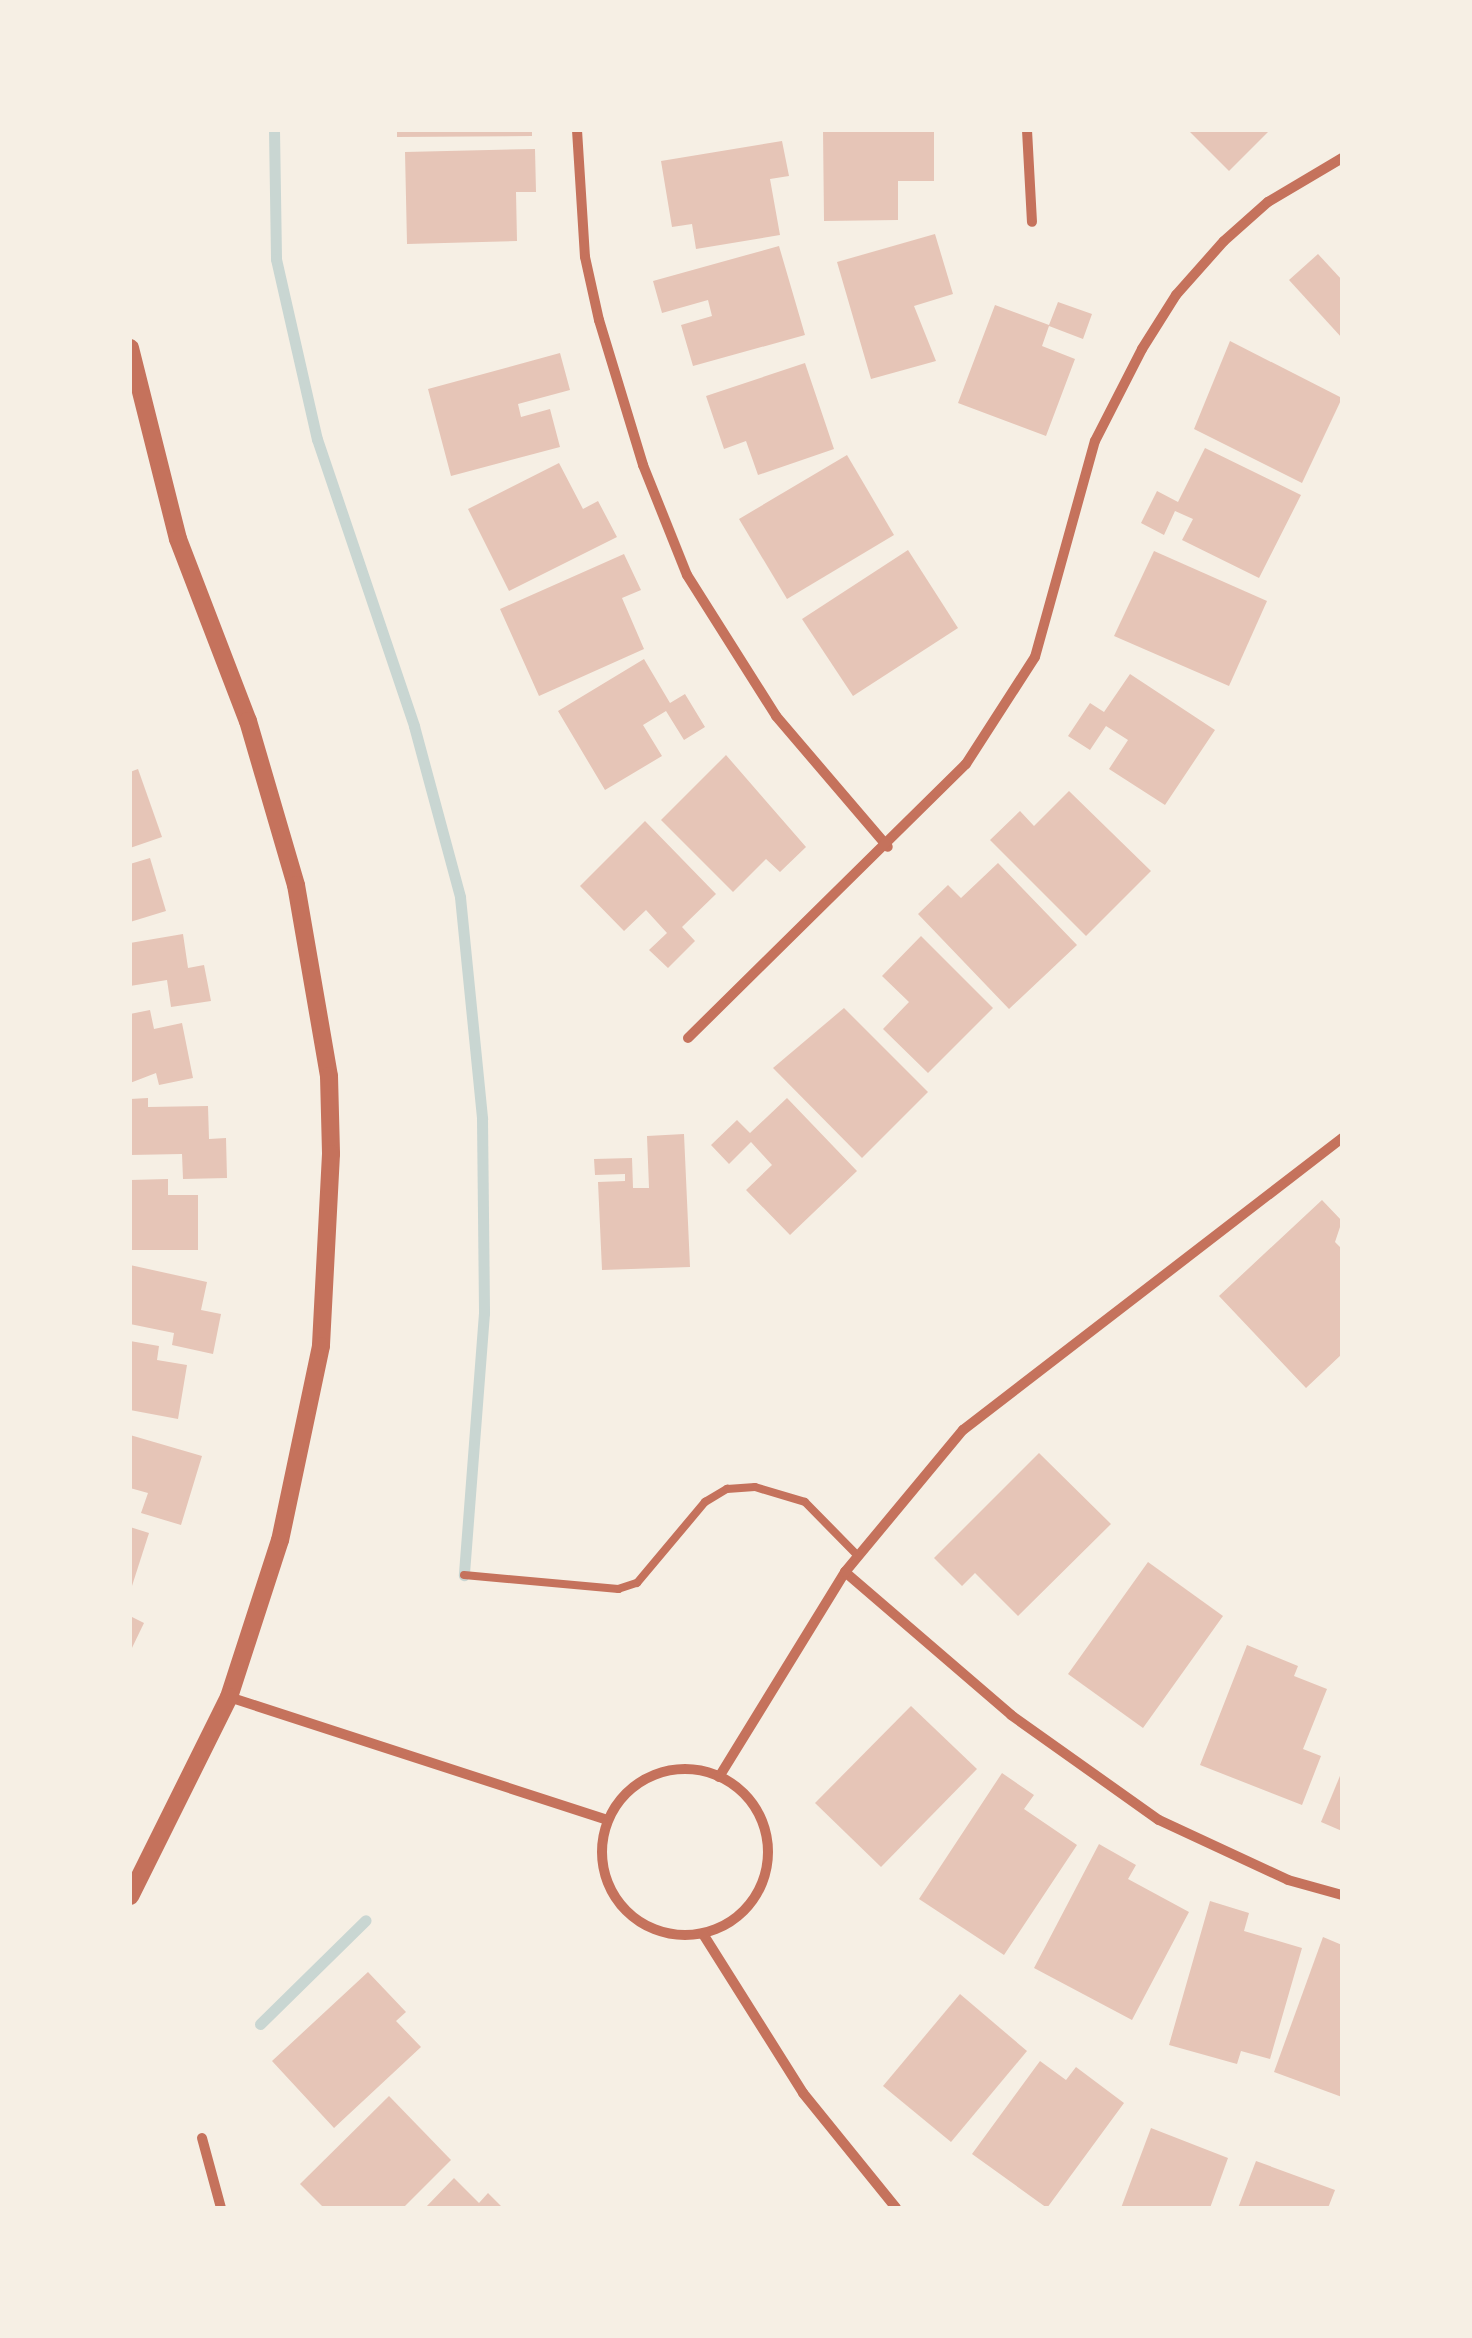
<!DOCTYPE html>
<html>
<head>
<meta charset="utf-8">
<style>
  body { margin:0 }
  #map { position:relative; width:1472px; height:2338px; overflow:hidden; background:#f6efe4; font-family:"Nunito Sans",sans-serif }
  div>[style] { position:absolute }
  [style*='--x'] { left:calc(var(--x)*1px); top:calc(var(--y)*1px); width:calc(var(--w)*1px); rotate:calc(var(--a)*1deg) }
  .stream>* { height:11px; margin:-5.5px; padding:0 5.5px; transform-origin:5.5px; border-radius:5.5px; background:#c9d6d2 }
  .building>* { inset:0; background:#e6c5b7 }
  .service>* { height:8px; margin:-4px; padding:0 4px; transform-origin:4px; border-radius:4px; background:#c5725c }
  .minor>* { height:10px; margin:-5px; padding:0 5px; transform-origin:5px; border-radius:5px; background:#c5725c }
  .minor>.ring { margin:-5px; padding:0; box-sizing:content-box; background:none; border:10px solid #c5725c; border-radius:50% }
  .tertiary>* { height:18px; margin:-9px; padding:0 9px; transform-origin:9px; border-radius:9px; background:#c5725c }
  span { translate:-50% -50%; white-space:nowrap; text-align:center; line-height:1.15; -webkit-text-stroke:8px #f6efe4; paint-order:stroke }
  .frame { position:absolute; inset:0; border:132px solid #f6efe4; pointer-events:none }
</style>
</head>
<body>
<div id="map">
  <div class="stream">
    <div style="--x:274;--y:130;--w:129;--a:89.1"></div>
    <div style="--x:276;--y:259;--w:185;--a:77.2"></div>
    <div style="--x:317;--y:439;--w:303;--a:71.3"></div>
    <div style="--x:414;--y:726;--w:177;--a:74.9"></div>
    <div style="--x:460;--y:897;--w:223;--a:84.3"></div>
    <div style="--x:482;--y:1119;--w:194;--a:89.4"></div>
    <div style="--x:484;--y:1313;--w:263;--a:94.4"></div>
    <div style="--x:260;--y:2024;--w:148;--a:-44.5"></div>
  </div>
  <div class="building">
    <div style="clip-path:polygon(397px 130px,532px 130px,532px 136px,397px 137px)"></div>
    <div style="clip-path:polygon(823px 130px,934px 130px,934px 181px,898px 181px,898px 220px,824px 221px)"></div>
    <div style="clip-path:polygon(1188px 130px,1270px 130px,1229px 171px)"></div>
    <div style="clip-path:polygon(782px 141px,789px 176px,770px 179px,780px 235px,696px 249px,692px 224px,672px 227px,661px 161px)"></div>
    <div style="clip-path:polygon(535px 149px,536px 192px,516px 192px,517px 241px,407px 244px,405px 152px)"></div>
    <div style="clip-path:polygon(935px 234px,953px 294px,914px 306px,936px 361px,871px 379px,837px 262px)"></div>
    <div style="clip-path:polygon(779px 246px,805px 335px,693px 366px,681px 325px,712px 316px,708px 300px,662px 313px,653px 281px)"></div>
    <div style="clip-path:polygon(1318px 254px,1342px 280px,1342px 338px,1289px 280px)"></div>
    <div style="clip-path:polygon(1058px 302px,1092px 314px,1083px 339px,1049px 326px,1042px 346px,1075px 359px,1046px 436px,958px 403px,995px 305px,1049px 325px)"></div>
    <div style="clip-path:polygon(1230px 341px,1342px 398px,1302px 483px,1194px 429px)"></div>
    <div style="clip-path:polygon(560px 353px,570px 390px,518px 404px,521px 417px,550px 409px,560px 447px,451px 476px,428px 389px)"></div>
    <div style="clip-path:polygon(805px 363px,834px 449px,758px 475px,746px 441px,724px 449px,706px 396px)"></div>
    <div style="clip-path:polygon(1205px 448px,1301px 495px,1259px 578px,1182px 540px,1193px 519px,1175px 511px,1164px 535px,1141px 523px,1157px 491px,1178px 502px)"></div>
    <div style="clip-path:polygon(847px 455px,894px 535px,787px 599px,739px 519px)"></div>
    <div style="clip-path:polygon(559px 463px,583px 509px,598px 501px,617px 537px,509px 591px,468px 509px)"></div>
    <div style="clip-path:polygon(908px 550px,958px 628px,853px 696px,802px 619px)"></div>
    <div style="clip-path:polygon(1154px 551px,1267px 601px,1229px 686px,1114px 636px)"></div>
    <div style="clip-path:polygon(624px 554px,641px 590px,622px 598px,644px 649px,539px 696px,500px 609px)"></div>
    <div style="clip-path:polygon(644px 659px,670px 703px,685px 694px,705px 727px,684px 740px,666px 711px,643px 725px,662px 756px,605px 790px,558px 711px)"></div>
    <div style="clip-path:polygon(1130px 674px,1215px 730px,1165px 805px,1109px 769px,1128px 740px,1106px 726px,1090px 750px,1068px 736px,1090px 703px,1104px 712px)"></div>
    <div style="clip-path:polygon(726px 755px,806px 847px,780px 872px,766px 859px,733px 892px,661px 820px)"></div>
    <div style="clip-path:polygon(138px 769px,162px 837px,130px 848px,130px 772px)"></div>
    <div style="clip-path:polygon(1069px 791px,1151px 871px,1086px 936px,990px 840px,1020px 811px,1034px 826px)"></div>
    <div style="clip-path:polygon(645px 821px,716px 894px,682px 927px,695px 941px,668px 968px,649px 950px,667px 933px,646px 910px,624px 931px,580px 886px)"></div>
    <div style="clip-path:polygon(150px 858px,166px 911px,130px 922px,130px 864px)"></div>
    <div style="clip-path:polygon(998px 863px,1077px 945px,1009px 1009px,918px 914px,948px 885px,961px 898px)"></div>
    <div style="clip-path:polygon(183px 934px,188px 968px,204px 965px,211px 1001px,171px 1007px,167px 980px,130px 986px,130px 943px)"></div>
    <div style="clip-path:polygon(921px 936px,993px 1008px,928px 1073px,883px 1029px,909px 1002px,882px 976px)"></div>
    <div style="clip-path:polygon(844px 1008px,928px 1092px,862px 1158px,773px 1068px)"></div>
    <div style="clip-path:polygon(150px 1010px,154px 1029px,182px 1023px,193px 1078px,159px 1085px,156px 1073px,130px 1083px,130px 1014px)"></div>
    <div style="clip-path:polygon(148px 1098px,148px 1107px,208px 1106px,209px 1139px,226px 1138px,227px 1178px,183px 1179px,182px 1154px,130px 1155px,130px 1099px)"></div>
    <div style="clip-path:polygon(787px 1098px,857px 1171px,790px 1235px,746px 1190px,772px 1165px,751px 1142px,729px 1164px,711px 1145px,737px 1120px,750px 1133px)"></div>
    <div style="clip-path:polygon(684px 1134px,690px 1267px,602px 1270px,598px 1182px,625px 1181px,625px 1174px,595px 1175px,594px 1159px,632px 1158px,633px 1188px,649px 1188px,647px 1136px)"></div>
    <div style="clip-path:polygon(168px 1179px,168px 1195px,198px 1195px,198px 1250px,131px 1250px,130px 1180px)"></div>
    <div style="clip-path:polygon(1322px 1200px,1342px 1221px,1335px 1242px,1342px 1249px,1342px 1354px,1306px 1388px,1219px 1296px)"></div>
    <div style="clip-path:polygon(130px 1265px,207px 1282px,201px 1310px,221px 1314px,213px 1354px,172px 1345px,174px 1333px,130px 1324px)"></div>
    <div style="clip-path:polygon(130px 1341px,159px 1346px,157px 1360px,187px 1365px,178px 1419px,130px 1410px)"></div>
    <div style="clip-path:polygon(130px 1435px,202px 1456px,181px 1525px,141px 1513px,148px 1493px,130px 1488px)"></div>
    <div style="clip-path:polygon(1039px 1453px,1111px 1524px,1018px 1616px,975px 1573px,962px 1586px,934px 1558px)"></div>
    <div style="clip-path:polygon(130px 1527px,149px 1533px,131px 1589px,130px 1589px)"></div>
    <div style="clip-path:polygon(1148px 1562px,1223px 1616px,1143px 1728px,1068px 1674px)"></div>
    <div style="clip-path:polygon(130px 1616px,144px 1623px,130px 1652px)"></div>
    <div style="clip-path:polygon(1247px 1645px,1298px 1666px,1294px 1676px,1327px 1689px,1303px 1749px,1321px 1756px,1302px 1805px,1200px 1765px)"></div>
    <div style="clip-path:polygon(911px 1706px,977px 1769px,881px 1867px,815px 1803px)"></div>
    <div style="clip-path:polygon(1342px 1771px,1342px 1831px,1321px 1822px)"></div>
    <div style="clip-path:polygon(1002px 1773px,1034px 1795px,1024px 1809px,1077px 1845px,1004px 1955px,919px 1899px)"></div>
    <div style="clip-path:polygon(1099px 1844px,1136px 1865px,1128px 1879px,1189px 1912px,1132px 2020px,1034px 1968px)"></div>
    <div style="clip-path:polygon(1210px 1901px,1249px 1913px,1244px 1931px,1302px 1948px,1270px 2059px,1241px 2051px,1237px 2064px,1169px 2045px)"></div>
    <div style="clip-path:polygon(1323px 1937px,1342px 1945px,1342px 2097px,1274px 2072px)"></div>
    <div style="clip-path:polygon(368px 1972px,406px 2012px,396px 2021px,421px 2047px,334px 2128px,272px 2061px)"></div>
    <div style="clip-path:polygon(960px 1994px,1027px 2051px,951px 2142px,883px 2086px)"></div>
    <div style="clip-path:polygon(1040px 2061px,1066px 2080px,1076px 2067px,1124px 2103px,1047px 2208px,972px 2154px)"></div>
    <div style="clip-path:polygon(389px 2096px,451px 2160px,403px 2208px,324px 2208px,300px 2184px)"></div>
    <div style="clip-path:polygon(1151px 2128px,1228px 2158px,1210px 2208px,1121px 2208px)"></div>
    <div style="clip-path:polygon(1256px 2161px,1335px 2190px,1328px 2208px,1238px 2208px)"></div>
    <div style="clip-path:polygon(454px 2178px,479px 2203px,488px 2193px,503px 2208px,425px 2208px)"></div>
  </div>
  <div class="service">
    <div style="--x:464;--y:1575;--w:155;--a:5.2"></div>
    <div style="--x:618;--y:1589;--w:20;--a:-18"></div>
    <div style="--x:637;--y:1583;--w:106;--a:-50"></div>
    <div style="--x:705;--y:1502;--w:26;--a:-31"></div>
    <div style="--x:727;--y:1489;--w:28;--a:-4"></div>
    <div style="--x:755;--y:1487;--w:52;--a:16.7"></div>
    <div style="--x:805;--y:1502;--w:76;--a:45.5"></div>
  </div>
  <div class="minor">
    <div style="--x:577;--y:130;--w:127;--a:86.4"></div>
    <div style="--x:585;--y:257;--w:65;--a:77.5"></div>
    <div style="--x:599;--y:320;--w:152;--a:73.1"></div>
    <div style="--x:643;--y:465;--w:118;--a:68.2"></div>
    <div style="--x:687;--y:575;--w:167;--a:57.7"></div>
    <div style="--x:776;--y:716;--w:172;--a:49.5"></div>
    <div style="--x:1027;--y:130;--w:92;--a:86.9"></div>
    <div style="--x:688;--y:1038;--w:390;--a:-44.6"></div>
    <div style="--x:966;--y:764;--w:127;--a:-57.2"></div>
    <div style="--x:1035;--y:657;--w:224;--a:-74.5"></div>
    <div style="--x:1095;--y:441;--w:103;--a:-62.9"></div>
    <div style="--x:1142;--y:349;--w:64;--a:-57.8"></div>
    <div style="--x:1176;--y:295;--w:72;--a:-48.4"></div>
    <div style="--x:1224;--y:241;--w:59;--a:-41.6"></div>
    <div style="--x:1268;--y:202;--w:86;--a:-30.7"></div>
    <div style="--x:845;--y:1572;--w:219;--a:40.7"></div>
    <div style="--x:1011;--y:1715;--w:181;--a:35.4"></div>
    <div style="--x:1159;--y:1820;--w:142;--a:24.9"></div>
    <div style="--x:1288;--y:1880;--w:56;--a:15.5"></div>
    <div style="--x:229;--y:1697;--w:398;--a:18"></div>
    <div class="ring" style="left:602px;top:1769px;width:156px;height:156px"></div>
    <div style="--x:719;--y:1777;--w:241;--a:-58.4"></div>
    <div style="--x:845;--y:1572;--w:185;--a:-50.3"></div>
    <div style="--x:963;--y:1430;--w:478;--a:-37.6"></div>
    <div style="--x:703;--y:1934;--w:188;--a:57.8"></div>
    <div style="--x:803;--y:2093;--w:148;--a:51"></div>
    <div style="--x:202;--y:2138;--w:73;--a:74.8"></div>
  </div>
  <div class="tertiary">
    <div style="--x:130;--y:348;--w:197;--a:75.9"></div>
    <div style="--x:178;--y:539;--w:195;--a:69"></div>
    <div style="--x:248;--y:721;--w:171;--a:73.7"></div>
    <div style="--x:296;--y:885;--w:194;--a:80.2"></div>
    <div style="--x:329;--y:1076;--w:78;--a:88.5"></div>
    <div style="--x:331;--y:1154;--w:192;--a:93"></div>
    <div style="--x:321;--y:1346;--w:198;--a:101.9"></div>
    <div style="--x:280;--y:1540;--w:165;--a:108"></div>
    <div style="--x:229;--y:1697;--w:222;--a:116.4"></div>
  </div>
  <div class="frame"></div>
</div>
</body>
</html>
